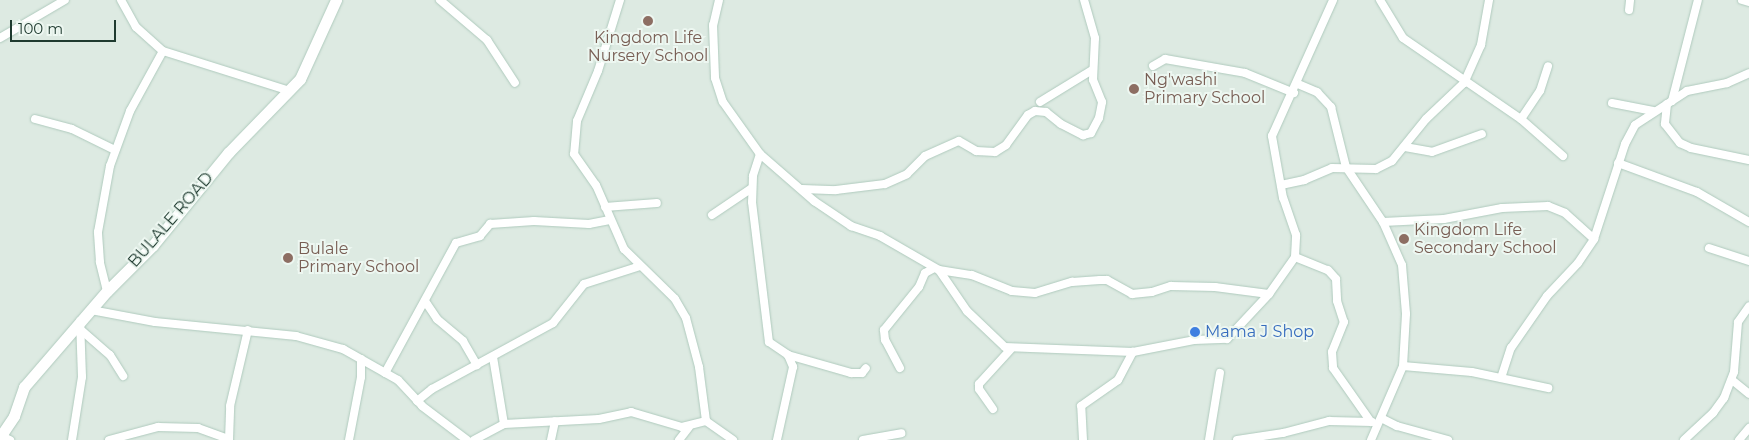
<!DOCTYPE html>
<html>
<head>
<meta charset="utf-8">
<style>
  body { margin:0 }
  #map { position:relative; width:1749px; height:440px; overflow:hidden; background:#ddeae2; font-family:Montserrat,sans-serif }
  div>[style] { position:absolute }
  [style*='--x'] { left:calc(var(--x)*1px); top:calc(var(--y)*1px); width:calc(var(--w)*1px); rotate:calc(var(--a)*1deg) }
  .roads { filter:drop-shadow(0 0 1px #afcabd) drop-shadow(0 0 1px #afcabd) }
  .street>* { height:8px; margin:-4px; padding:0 4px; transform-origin:4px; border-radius:4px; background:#fff }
  .secondary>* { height:11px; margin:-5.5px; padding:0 5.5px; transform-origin:5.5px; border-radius:5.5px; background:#fff }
  .dots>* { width:14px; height:14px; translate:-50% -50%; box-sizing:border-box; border:2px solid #edf7f1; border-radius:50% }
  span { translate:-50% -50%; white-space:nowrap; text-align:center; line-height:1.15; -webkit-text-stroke:4px #edf7f1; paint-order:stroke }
  .education-label { font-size:16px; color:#785e54 }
  .left { translate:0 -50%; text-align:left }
  .street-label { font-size:16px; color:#1e3a2f }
  .shop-label { font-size:16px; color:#366cbe }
  .scale { position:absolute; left:10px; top:20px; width:106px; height:22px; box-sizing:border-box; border:2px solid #1e3a2f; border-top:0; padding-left:6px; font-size:15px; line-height:18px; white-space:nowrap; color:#1e3a2f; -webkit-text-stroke:4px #edf7f1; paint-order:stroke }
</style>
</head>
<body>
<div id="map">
  <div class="roads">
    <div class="street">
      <div style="--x:121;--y:0;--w:31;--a:61"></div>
      <div style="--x:136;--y:27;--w:36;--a:42"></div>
      <div style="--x:163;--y:51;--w:133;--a:17.5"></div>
      <div style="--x:440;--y:0;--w:62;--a:40.4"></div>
      <div style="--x:487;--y:40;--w:51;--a:56.9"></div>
      <div style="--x:620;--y:0;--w:74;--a:107.2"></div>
      <div style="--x:598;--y:71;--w:54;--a:112.8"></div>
      <div style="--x:577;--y:121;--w:33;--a:95"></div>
      <div style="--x:574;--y:154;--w:38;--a:55"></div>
      <div style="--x:596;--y:185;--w:70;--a:66.4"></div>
      <div style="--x:624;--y:249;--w:71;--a:44.4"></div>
      <div style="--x:675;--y:299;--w:22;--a:60"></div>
      <div style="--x:686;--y:318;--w:51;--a:75.1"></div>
      <div style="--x:699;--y:367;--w:54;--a:82.6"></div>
      <div style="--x:706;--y:421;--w:33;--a:35"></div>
      <div style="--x:719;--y:0;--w:26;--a:103"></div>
      <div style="--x:713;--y:25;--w:53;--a:87.8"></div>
      <div style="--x:715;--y:78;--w:25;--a:72"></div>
      <div style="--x:723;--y:102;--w:64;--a:54.6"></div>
      <div style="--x:760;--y:154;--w:72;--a:41"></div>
      <div style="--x:814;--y:201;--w:45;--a:34"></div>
      <div style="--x:851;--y:226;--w:31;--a:19"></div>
      <div style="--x:880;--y:236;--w:68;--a:30"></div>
      <div style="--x:939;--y:270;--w:50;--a:55.7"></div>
      <div style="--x:967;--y:311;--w:52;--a:43.5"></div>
      <div style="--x:1005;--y:347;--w:128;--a:2.2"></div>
      <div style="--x:1133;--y:352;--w:62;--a:-11.1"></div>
      <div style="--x:1194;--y:340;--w:33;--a:-2"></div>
      <div style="--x:1227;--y:339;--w:62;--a:-47"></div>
      <div style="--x:1269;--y:294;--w:45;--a:-54.9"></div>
      <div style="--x:1295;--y:257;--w:22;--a:-87"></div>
      <div style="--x:1296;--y:235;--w:39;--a:-109"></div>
      <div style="--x:1283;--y:198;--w:63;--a:-100.1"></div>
      <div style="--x:1272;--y:136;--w:149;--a:-65.8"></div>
      <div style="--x:1380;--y:0;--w:44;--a:58.8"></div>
      <div style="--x:1403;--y:38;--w:143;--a:34.5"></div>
      <div style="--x:1521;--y:119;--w:56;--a:41.4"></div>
      <div style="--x:1742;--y:0;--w:7;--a:16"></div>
      <div style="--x:1629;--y:10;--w:10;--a:-84"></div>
      <div style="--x:0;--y:38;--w:75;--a:-30.3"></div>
      <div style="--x:1153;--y:66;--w:14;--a:-30"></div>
      <div style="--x:1165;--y:59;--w:81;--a:9.9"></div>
      <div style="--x:1245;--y:73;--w:53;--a:22.2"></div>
      <div style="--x:1298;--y:84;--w:21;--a:23"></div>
      <div style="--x:1317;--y:92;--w:21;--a:47"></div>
      <div style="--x:1331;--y:107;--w:62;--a:76"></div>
      <div style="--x:1346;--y:167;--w:66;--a:56.1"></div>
      <div style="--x:1383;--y:222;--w:47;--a:66.2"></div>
      <div style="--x:1402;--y:265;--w:49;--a:85.3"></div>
      <div style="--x:1406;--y:314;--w:52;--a:93.3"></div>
      <div style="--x:1403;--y:366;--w:81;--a:113.4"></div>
      <div style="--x:1672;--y:101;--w:104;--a:-75.6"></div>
      <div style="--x:1040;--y:102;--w:61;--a:-31.6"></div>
      <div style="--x:1612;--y:103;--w:42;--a:11"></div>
      <div style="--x:1667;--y:104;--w:20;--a:96"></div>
      <div style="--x:1665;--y:124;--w:24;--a:52"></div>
      <div style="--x:1680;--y:143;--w:12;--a:24"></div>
      <div style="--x:1691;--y:148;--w:59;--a:11.7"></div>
      <div style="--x:35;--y:119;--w:38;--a:15"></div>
      <div style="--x:72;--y:129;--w:48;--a:26"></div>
      <div style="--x:1521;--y:119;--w:34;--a:-56"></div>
      <div style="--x:1540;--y:91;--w:26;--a:-72"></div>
      <div style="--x:1405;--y:147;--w:27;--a:10"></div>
      <div style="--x:1432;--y:152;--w:53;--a:-19.8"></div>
      <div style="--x:760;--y:154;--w:23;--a:108"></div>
      <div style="--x:753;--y:176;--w:26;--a:92"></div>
      <div style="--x:752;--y:202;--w:141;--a:83.1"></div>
      <div style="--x:769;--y:342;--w:23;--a:34"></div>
      <div style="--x:788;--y:355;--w:13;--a:67"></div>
      <div style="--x:793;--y:367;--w:75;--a:102.4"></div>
      <div style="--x:1618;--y:163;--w:84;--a:20.2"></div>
      <div style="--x:1697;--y:192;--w:60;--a:30"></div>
      <div style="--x:1281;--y:185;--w:24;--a:-12"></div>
      <div style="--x:1304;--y:180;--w:30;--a:-23"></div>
      <div style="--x:1332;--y:168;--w:44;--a:1.3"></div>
      <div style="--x:1376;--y:169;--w:18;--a:-27"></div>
      <div style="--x:1392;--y:161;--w:54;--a:-51"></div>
      <div style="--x:1426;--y:119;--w:52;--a:-43.5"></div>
      <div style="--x:1464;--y:83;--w:42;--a:-65.9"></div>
      <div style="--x:1481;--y:45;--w:46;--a:-79.9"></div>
      <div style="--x:802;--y:189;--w:34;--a:2"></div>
      <div style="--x:836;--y:190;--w:49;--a:-7"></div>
      <div style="--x:885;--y:184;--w:24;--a:-24"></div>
      <div style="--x:907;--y:174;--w:25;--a:-45"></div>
      <div style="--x:925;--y:156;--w:37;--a:-24"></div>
      <div style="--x:959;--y:141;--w:20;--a:30"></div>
      <div style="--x:976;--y:151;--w:19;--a:3"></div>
      <div style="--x:995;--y:152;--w:13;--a:-32"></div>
      <div style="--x:1006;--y:145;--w:37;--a:-54"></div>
      <div style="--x:1028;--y:115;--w:8;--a:-30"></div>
      <div style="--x:1035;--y:111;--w:11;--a:5"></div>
      <div style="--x:1046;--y:112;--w:19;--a:39"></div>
      <div style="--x:1061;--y:124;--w:25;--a:27"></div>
      <div style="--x:1083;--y:135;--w:8;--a:-14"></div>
      <div style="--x:1091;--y:133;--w:17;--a:-62"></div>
      <div style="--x:1099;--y:118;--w:16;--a:-79"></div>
      <div style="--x:1102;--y:102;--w:24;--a:-112"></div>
      <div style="--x:1093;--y:80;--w:42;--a:-87.3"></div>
      <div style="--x:1095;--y:38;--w:40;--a:-106"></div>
      <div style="--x:605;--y:207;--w:52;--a:-4.4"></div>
      <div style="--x:712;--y:215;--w:48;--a:-34"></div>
      <div style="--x:1383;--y:222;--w:61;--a:-2.8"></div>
      <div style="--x:1444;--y:219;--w:59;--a:-10.7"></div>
      <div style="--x:1502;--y:208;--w:46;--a:-2.5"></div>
      <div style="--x:1548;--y:206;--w:18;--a:22"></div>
      <div style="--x:1565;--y:213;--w:39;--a:42"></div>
      <div style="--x:1709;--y:248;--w:42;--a:18"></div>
      <div style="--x:1295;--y:257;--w:35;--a:22"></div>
      <div style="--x:1328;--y:270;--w:12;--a:48"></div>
      <div style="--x:1336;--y:279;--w:22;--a:87"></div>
      <div style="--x:1337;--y:301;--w:22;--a:72"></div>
      <div style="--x:1344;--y:322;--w:32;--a:112"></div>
      <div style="--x:1332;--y:352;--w:16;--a:86"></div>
      <div style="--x:1333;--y:368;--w:66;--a:54.9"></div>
      <div style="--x:939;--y:270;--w:33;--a:9"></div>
      <div style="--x:972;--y:275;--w:43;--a:21.8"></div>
      <div style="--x:1012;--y:291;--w:23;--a:5"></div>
      <div style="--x:1035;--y:293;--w:39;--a:-17"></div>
      <div style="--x:1072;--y:282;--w:28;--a:-4"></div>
      <div style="--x:1100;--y:280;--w:7;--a:0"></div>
      <div style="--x:1107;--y:280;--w:29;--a:29"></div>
      <div style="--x:1132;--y:294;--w:20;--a:-6"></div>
      <div style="--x:1152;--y:292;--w:20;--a:-18"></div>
      <div style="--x:1171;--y:286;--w:44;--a:1.3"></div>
      <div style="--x:1215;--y:287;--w:54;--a:7.4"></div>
      <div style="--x:107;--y:291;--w:30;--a:-104"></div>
      <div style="--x:100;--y:262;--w:30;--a:-94"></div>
      <div style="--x:98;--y:232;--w:67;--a:-79.7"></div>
      <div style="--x:110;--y:166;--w:59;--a:-70"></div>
      <div style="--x:130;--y:111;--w:68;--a:-61.2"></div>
      <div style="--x:425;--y:301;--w:22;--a:56"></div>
      <div style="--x:437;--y:319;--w:34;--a:40"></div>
      <div style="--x:463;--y:341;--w:28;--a:60"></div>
      <div style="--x:91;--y:310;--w:65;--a:10.6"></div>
      <div style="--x:155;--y:322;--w:142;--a:5.7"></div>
      <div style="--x:296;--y:336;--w:49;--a:15.5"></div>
      <div style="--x:343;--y:349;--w:63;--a:29.4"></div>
      <div style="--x:398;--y:380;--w:35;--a:47"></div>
      <div style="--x:422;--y:406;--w:56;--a:37.1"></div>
      <div style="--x:81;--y:330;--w:38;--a:41"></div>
      <div style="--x:110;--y:355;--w:25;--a:58"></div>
      <div style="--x:788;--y:355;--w:66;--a:15.9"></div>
      <div style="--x:851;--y:373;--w:11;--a:0"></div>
      <div style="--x:862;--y:373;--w:6;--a:-51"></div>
      <div style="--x:493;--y:357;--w:68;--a:80.7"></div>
      <div style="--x:1403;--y:366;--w:69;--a:5"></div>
      <div style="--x:1472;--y:372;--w:78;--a:11.9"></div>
      <div style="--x:900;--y:368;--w:32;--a:-118"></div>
      <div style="--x:885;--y:340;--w:10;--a:-96"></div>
      <div style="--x:884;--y:330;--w:55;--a:-50.9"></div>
      <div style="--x:919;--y:287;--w:15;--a:-67"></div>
      <div style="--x:925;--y:273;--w:10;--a:-29"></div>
      <div style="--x:385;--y:373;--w:148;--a:-61.4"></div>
      <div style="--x:456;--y:243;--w:25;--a:-16"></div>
      <div style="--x:480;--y:236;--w:16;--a:-50"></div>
      <div style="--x:490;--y:224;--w:44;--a:-3.9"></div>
      <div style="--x:534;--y:221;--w:55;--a:3.1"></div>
      <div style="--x:589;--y:224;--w:21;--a:-11"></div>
      <div style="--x:1501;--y:378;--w:32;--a:-72"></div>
      <div style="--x:1511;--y:348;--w:63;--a:-55.3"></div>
      <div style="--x:1547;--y:296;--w:45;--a:-46.8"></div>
      <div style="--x:1578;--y:263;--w:29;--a:-56"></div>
      <div style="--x:1594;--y:239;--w:100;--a:-71.9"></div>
      <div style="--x:1625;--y:144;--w:21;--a:-62"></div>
      <div style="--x:1635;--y:125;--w:62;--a:-33.2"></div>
      <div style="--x:1687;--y:91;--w:41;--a:-11.3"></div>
      <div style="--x:1727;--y:83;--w:24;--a:-24"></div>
      <div style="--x:1732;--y:380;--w:22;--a:39"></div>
      <div style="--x:417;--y:401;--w:19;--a:-39"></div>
      <div style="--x:432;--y:389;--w:138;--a:-28.6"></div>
      <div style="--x:553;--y:323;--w:50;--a:-51.5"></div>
      <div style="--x:584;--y:284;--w:59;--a:-17.8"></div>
      <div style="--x:993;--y:409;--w:24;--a:-125"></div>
      <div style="--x:979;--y:389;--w:5;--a:-90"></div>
      <div style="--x:979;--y:384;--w:47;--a:-47.6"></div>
      <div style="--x:1381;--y:418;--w:18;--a:27"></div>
      <div style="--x:1397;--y:426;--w:53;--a:15.4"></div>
      <div style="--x:1;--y:436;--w:10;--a:24"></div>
      <div style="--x:72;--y:440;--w:64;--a:-81"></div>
      <div style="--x:82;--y:377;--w:56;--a:-92"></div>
      <div style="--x:109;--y:440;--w:51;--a:-14.9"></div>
      <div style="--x:158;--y:427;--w:40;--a:1.4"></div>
      <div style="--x:198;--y:428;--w:33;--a:20"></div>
      <div style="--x:229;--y:440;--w:34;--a:-88"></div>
      <div style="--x:230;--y:406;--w:78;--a:-76.7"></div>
      <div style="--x:349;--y:440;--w:64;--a:-79.2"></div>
      <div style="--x:361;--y:377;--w:18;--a:-90"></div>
      <div style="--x:474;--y:440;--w:34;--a:-28"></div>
      <div style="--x:504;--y:424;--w:95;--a:-3"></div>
      <div style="--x:599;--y:419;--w:33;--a:-12"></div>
      <div style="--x:631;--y:412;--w:53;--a:16.4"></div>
      <div style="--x:682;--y:427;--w:25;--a:-14"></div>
      <div style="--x:551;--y:440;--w:19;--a:-78"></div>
      <div style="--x:679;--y:440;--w:16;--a:-52"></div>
      <div style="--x:863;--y:440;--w:39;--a:-10"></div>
      <div style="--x:1083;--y:440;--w:34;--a:-93"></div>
      <div style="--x:1081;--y:406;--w:45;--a:-35.1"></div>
      <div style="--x:1118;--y:380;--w:32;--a:-62"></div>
      <div style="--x:1209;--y:440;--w:68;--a:-80.7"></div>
      <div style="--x:1237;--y:440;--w:47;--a:-8.7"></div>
      <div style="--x:1283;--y:433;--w:48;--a:-14.6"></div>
      <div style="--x:1329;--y:421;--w:43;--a:1.3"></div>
      <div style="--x:1684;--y:440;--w:40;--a:-43"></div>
      <div style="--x:1713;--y:413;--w:19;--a:-54"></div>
      <div style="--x:1724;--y:398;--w:28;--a:-69"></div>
      <div style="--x:1734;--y:372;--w:50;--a:-85.4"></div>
      <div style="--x:1738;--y:322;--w:19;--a:-55"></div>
      <div style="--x:1739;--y:440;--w:16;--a:-50"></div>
    </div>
    <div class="secondary">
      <div style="--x:0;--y:437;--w:25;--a:-56"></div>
      <div style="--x:14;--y:416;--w:31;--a:-71"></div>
      <div style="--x:24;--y:387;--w:127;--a:-49.2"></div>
      <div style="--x:107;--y:291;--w:65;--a:-45"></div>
      <div style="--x:153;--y:245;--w:119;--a:-50.8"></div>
      <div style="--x:228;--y:153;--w:103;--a:-45.8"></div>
      <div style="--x:300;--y:79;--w:87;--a:-65.5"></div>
    </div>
  </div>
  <div class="dots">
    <div style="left:648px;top:21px;background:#8d6e63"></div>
    <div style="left:1134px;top:89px;background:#8d6e63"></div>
    <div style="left:1404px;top:239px;background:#8d6e63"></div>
    <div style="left:288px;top:258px;background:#8d6e63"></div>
    <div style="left:1195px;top:332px;background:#3f7fe0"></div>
  </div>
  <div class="education-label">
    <span style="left:648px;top:47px">Kingdom Life<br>Nursery School</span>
    <span class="left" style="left:1144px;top:89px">Ng'washi<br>Primary School</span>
    <span class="left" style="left:1414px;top:239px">Kingdom Life<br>Secondary School</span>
    <span class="left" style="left:298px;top:258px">Bulale<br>Primary School</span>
  </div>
  <div class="street-label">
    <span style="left:171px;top:220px;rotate:-49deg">BULALE ROAD</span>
  </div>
  <div class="shop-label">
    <span class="left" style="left:1205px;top:332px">Mama J Shop</span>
  </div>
  <div class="scale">100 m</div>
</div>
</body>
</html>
